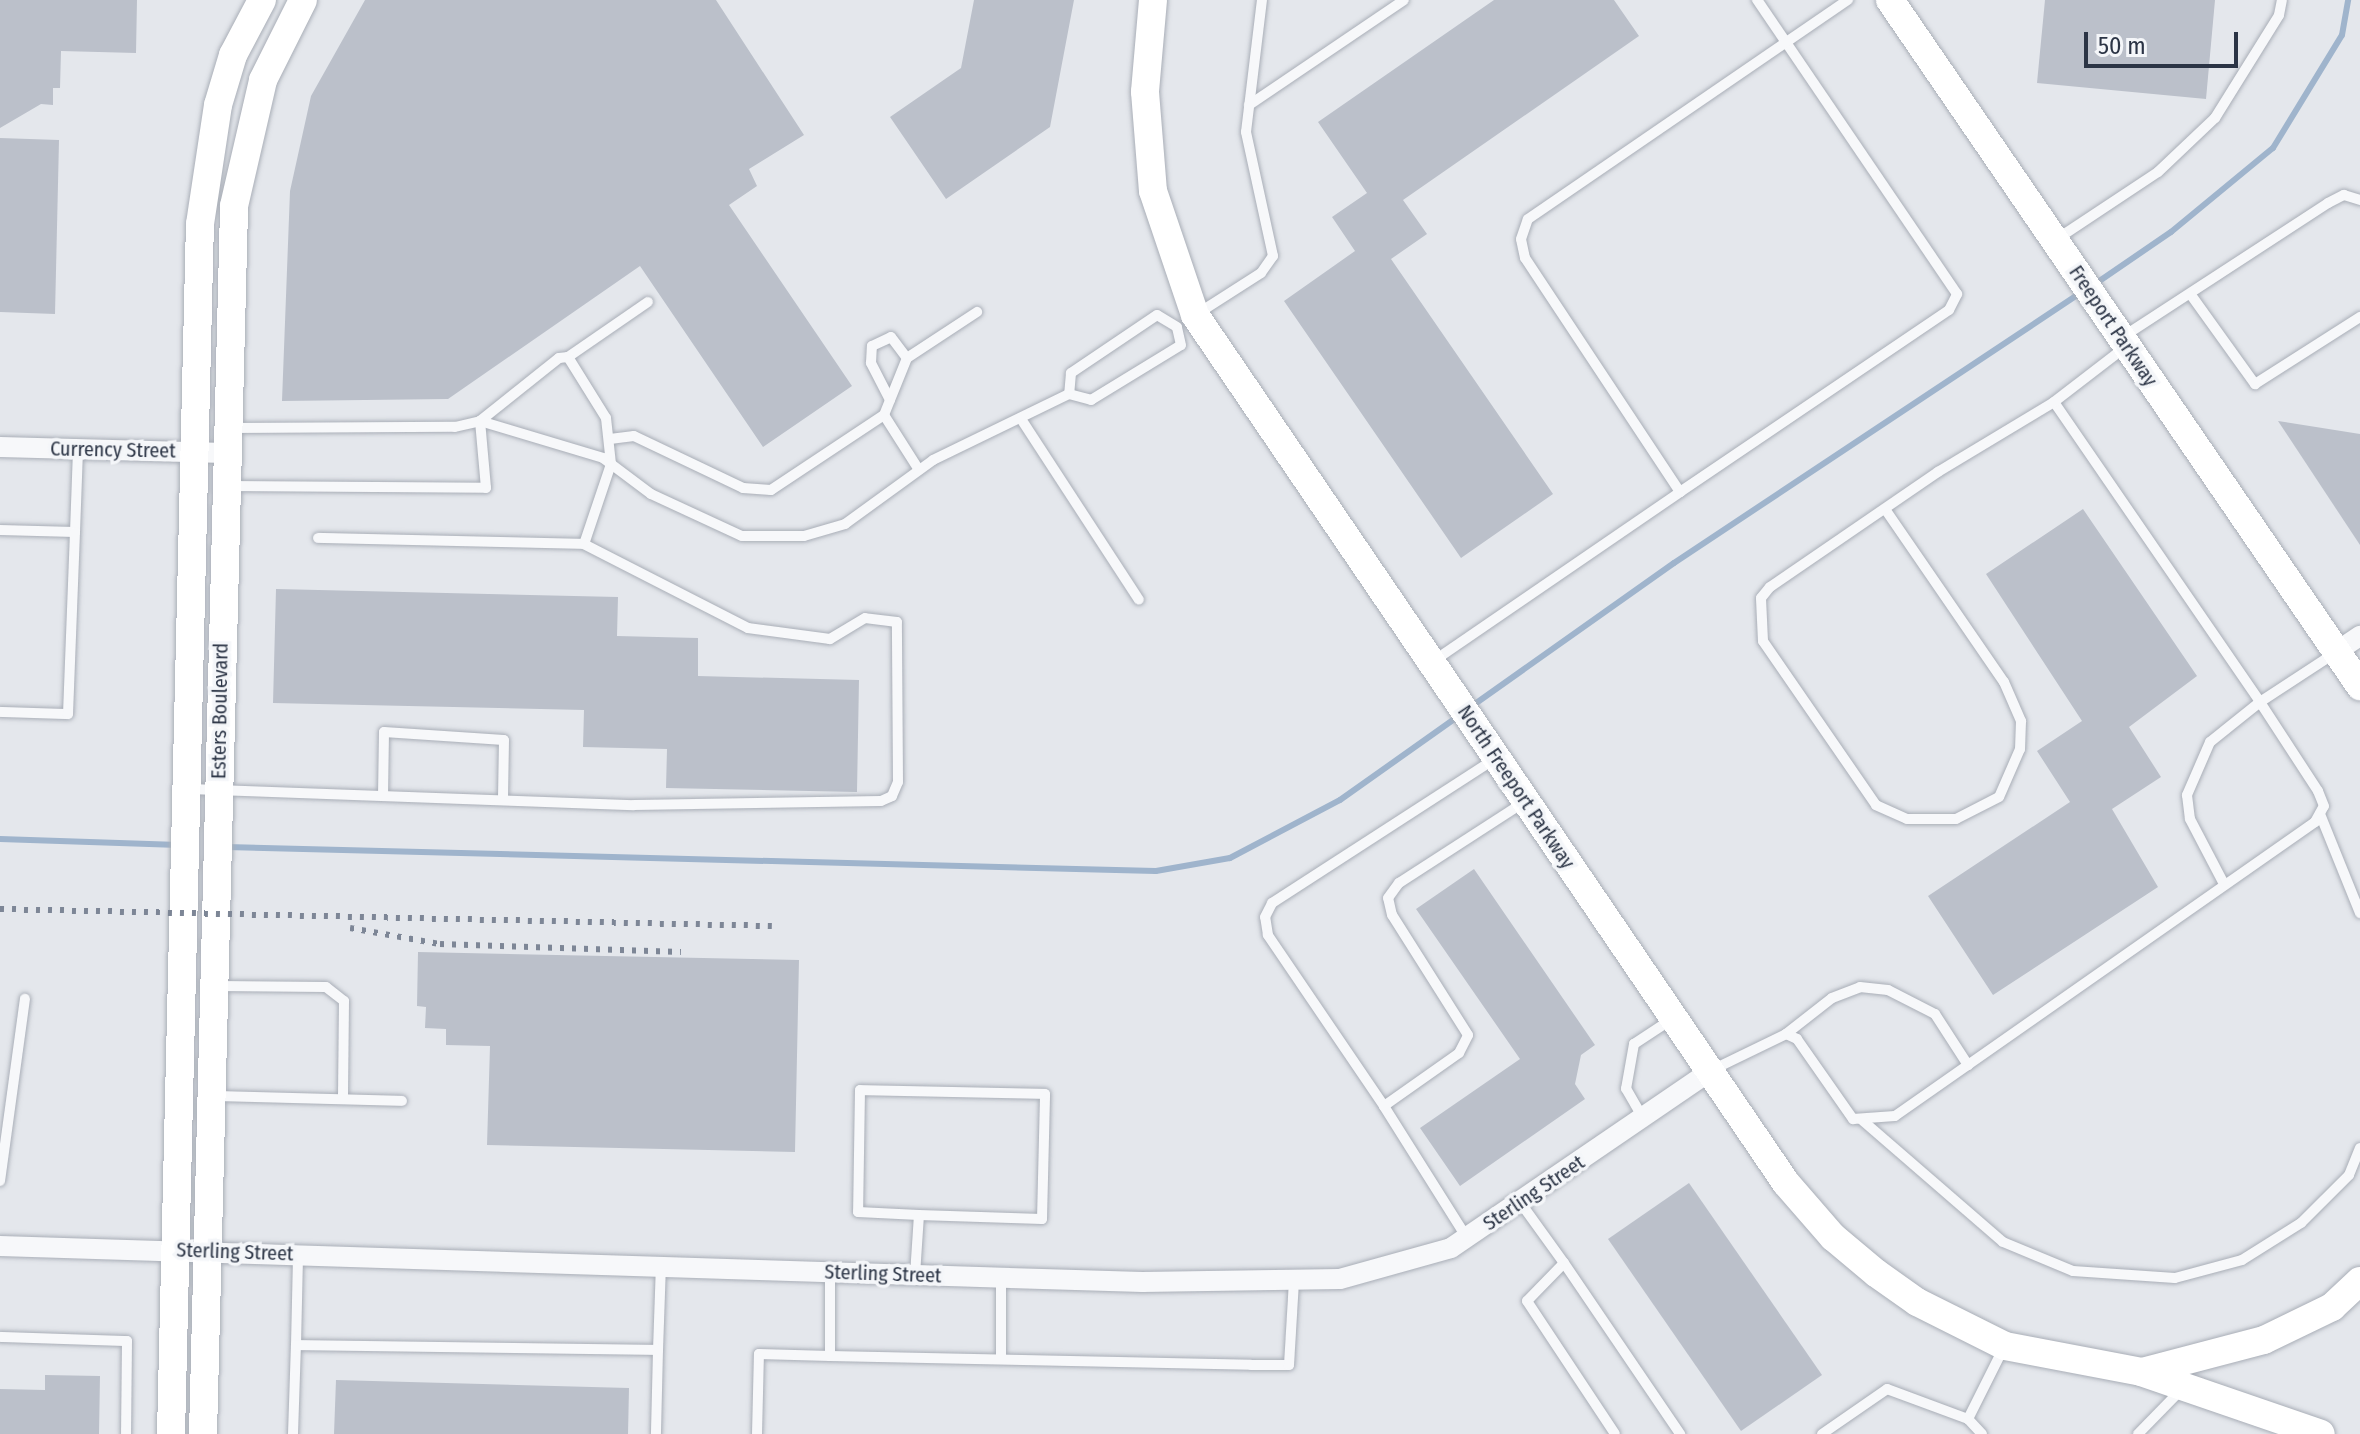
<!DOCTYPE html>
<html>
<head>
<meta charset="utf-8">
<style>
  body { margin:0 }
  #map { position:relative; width:2360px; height:1434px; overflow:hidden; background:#e4e7ec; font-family:"Fira Sans Condensed",sans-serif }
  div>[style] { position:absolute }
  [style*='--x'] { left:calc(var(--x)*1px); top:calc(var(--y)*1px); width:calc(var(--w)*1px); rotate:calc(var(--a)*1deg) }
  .stream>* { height:6px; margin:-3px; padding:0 3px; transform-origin:3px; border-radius:3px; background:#9fb4cc }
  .building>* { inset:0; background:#bbc0ca }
  .roads { filter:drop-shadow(0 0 2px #a9aeb7) drop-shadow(0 0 2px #a9aeb7) }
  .service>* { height:10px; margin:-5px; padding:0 5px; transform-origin:5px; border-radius:5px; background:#f7f8fa }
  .minor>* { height:20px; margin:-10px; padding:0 10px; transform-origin:10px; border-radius:10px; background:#f7f8fa }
  .secondary>* { height:28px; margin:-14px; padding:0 14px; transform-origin:14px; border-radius:14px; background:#fff }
  .rail>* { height:6px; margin-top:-3px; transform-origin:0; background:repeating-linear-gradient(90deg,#7d8696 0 4px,transparent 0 12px) }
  span { translate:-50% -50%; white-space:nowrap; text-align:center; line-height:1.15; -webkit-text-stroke:7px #f4f6f9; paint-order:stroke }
  .street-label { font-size:20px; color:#2b3445 }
  .scale { position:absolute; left:2084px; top:32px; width:154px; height:36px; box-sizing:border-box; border:4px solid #2b3445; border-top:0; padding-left:10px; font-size:24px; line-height:28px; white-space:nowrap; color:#2b3445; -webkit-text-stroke:6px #f4f6f9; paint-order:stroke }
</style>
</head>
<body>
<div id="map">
  <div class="stream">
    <div style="--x:2095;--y:284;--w:92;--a:-34.4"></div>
    <div style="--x:2171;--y:232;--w:132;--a:-39.5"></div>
    <div style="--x:2273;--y:148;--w:132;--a:-58.6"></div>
    <div style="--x:2342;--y:35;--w:36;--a:-80"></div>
    <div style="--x:1472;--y:706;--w:247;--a:-35.3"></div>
    <div style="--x:1674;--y:563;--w:490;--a:-33.6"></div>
    <div style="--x:0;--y:839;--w:179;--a:1.9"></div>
    <div style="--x:226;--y:847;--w:930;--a:1.48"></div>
    <div style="--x:1156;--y:871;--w:75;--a:-10"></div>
    <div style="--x:1230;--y:858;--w:124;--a:-27.8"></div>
    <div style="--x:1340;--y:800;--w:147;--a:-35.3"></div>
  </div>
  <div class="building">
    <div style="clip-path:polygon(0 0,137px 0,136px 53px,61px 51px,60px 88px,53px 88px,53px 105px,41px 104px,0 128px)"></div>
    <div style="clip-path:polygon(365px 0,716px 0,804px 135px,749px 169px,757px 186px,729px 205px,852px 386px,763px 447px,640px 266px,448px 399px,282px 401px,290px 191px,311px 96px)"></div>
    <div style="clip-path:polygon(974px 0,1074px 0,1050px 127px,946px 199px,890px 117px,961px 68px)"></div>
    <div style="clip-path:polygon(1494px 0,1614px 0,1639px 36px,1403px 200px,1427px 234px,1391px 259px,1553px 494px,1461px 558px,1284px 301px,1355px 251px,1332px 217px,1367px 193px,1318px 122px)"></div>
    <div style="clip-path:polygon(2045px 0,2215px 0,2206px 99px,2037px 83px)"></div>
    <div style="clip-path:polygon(0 138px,59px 140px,55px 314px,0 312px)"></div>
    <div style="clip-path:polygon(2278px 421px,2360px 434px,2360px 545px)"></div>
    <div style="clip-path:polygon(2083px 509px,2197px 676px,2129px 727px,2161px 777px,2112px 809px,2158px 887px,1993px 995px,1928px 896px,2070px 802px,2037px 751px,2082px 721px,1986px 574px)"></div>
    <div style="clip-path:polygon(276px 589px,618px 597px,617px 636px,698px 638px,698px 676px,859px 680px,857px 792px,666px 788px,667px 749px,583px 747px,584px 710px,273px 703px)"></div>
    <div style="clip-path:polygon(1474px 869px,1595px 1045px,1581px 1055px,1575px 1084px,1585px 1099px,1460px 1186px,1420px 1128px,1520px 1059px,1416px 909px)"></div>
    <div style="clip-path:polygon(418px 952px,799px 960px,795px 1152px,487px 1145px,490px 1046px,446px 1045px,446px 1029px,425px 1028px,426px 1007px,417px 1006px)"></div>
    <div style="clip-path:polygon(1689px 1183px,1822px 1375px,1741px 1431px,1608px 1239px)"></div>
    <div style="clip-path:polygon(45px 1375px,100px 1376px,99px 1434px,0 1434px,0 1389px,45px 1390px)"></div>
    <div style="clip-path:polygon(336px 1380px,629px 1388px,628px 1434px,334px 1434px)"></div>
  </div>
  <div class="roads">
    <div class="service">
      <div style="--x:1249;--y:105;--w:187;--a:-34.1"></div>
      <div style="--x:2057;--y:239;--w:121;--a:-33.6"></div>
      <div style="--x:2158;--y:172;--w:79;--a:-43.5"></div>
      <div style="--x:2215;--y:118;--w:121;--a:-58.1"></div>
      <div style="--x:2279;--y:15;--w:15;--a:-79"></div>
      <div style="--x:2191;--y:295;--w:110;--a:54.3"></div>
      <div style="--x:2255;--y:384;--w:125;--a:-32.5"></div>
      <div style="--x:1197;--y:314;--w:76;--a:-32.6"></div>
      <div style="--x:1261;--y:273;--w:21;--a:-55"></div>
      <div style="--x:1273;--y:256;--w:127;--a:-102.3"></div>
      <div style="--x:1246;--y:132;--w:133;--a:-83.1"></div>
      <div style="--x:2121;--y:338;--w:247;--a:-33.1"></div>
      <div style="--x:2328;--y:203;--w:18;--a:-27"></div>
      <div style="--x:2344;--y:195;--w:17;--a:17"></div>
      <div style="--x:568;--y:357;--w:97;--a:-34.5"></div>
      <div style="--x:890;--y:400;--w:42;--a:-117.2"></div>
      <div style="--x:871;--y:363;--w:17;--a:-87"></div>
      <div style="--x:872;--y:346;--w:21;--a:-25"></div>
      <div style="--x:891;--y:337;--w:26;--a:53"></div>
      <div style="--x:2054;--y:402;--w:364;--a:55.5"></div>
      <div style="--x:2260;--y:702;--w:64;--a:141.3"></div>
      <div style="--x:2210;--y:742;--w:58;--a:113.5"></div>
      <div style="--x:2187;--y:795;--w:24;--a:83"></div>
      <div style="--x:2190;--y:819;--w:73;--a:62.4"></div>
      <div style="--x:884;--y:415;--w:65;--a:57.5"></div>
      <div style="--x:1023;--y:422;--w:212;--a:56.9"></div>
      <div style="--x:230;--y:428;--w:225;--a:-0.3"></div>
      <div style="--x:455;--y:427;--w:26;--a:-13"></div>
      <div style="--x:480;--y:421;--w:128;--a:16.7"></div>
      <div style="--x:603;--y:458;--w:10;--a:37"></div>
      <div style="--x:611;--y:464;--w:84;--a:108.6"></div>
      <div style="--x:610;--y:439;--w:24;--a:-7"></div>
      <div style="--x:634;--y:436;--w:121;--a:25.5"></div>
      <div style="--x:743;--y:488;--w:28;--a:4"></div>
      <div style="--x:771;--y:490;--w:136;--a:-33.6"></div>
      <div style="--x:884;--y:415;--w:61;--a:-68"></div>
      <div style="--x:907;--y:358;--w:84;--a:-33.3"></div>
      <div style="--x:227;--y:486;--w:259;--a:0.4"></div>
      <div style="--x:486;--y:488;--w:67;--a:-95.1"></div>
      <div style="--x:480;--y:421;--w:101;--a:-38.6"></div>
      <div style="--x:559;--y:358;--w:9;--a:-6"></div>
      <div style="--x:568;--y:357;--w:72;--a:58.1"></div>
      <div style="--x:606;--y:418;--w:46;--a:83.8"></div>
      <div style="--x:611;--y:464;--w:50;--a:36.9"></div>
      <div style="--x:651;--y:494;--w:100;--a:24.8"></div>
      <div style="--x:742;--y:536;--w:62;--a:0"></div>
      <div style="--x:804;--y:536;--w:43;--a:-16.3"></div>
      <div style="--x:845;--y:524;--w:109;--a:-36"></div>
      <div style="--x:933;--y:460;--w:151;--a:-25.9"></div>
      <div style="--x:1069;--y:394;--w:23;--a:15"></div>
      <div style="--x:1091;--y:400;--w:105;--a:-31.4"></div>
      <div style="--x:1181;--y:345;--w:18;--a:-103"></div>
      <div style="--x:1177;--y:327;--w:23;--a:-149"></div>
      <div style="--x:1157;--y:315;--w:104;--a:146"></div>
      <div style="--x:1071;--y:373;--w:21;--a:95"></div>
      <div style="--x:1680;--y:492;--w:325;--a:-34.1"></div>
      <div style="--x:1949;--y:310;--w:18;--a:-63"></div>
      <div style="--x:1957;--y:294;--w:356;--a:-124.2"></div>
      <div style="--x:1885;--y:509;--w:210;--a:55.5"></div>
      <div style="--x:2004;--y:682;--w:43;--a:66.4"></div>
      <div style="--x:2021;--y:721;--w:28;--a:92"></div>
      <div style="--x:2020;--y:749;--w:52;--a:113.6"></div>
      <div style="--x:1999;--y:797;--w:48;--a:152.9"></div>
      <div style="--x:1956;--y:819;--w:49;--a:180"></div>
      <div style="--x:1907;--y:819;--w:34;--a:-156"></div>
      <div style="--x:1876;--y:805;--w:199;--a:-124.6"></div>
      <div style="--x:1763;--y:641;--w:43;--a:-92.7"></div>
      <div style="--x:1761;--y:598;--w:14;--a:-51"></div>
      <div style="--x:1770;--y:587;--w:204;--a:-34.4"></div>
      <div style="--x:1938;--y:472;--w:135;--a:-31.1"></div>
      <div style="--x:2054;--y:402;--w:88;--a:-37.6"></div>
      <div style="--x:0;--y:530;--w:75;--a:1.5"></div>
      <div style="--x:75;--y:532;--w:83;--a:-87.9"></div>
      <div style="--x:1432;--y:662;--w:301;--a:-34.4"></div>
      <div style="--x:1680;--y:492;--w:281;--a:-123.5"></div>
      <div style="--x:1525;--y:258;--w:19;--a:-102"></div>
      <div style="--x:1521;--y:239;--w:21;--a:-71"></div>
      <div style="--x:1528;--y:219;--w:388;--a:-34.4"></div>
      <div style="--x:0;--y:712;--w:68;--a:1.7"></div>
      <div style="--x:68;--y:714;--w:182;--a:-87.8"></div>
      <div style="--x:190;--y:789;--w:444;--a:2.1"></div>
      <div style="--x:634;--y:805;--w:247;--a:-0.9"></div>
      <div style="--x:881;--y:801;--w:12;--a:-24"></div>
      <div style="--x:892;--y:796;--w:15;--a:-67"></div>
      <div style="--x:898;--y:782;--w:160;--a:-90.4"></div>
      <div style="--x:897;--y:622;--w:32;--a:-173"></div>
      <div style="--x:865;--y:618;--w:41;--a:149"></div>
      <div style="--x:830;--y:639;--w:83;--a:-172.4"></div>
      <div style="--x:748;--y:628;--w:184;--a:-152.9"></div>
      <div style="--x:584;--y:544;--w:266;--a:-178.7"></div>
      <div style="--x:383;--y:796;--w:64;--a:-89.1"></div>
      <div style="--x:384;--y:732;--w:120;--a:3.8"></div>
      <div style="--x:504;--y:740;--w:60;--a:91"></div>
      <div style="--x:2320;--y:814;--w:107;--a:68"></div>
      <div style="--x:217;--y:986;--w:109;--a:0.5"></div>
      <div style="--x:326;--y:987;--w:23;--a:38"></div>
      <div style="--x:344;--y:1001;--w:98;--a:90.6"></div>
      <div style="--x:1786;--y:1034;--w:58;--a:-38"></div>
      <div style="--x:1832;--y:998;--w:30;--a:-21"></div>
      <div style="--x:1860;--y:987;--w:28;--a:6"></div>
      <div style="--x:1888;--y:990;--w:53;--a:27.1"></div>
      <div style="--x:1935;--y:1014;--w:61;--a:57.1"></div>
      <div style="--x:1712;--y:1070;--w:82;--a:-25.9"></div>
      <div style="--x:1786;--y:1034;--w:12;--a:24"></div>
      <div style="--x:1797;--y:1039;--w:98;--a:55"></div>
      <div style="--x:1853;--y:1119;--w:42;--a:-4.1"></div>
      <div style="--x:1895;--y:1116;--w:513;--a:-34.99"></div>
      <div style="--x:2315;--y:822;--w:18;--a:-61"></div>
      <div style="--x:2324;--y:806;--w:16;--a:-112"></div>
      <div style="--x:2318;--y:791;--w:106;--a:-123.1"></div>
      <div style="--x:2260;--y:702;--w:90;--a:-33.2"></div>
      <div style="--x:212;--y:1096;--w:190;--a:1.5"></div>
      <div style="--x:1384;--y:1106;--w:207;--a:-124.2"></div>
      <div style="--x:1268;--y:935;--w:18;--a:-99"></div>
      <div style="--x:1265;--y:917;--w:16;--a:-63"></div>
      <div style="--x:1272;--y:903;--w:265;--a:-32.9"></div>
      <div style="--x:1643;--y:1118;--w:34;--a:-120"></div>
      <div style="--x:1626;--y:1089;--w:46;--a:-79.9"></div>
      <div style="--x:1634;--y:1044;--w:45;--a:-33.3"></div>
      <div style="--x:1862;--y:1120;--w:186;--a:40.9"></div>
      <div style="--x:2003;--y:1242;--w:76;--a:22.5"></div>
      <div style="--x:2073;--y:1271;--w:102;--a:3.9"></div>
      <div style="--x:2175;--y:1278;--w:69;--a:-15"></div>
      <div style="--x:2242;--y:1260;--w:70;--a:-32.1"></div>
      <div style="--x:2301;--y:1223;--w:68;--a:-45"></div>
      <div style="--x:2349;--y:1175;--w:29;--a:-68"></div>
      <div style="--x:0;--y:1181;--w:184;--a:-82.2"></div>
      <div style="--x:1520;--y:1202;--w:75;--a:54.2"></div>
      <div style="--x:1564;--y:1263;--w:53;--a:134.2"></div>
      <div style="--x:1527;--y:1301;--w:159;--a:56.5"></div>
      <div style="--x:1467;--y:1238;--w:156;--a:-122.2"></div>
      <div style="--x:1384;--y:1106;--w:92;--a:-35.2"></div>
      <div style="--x:1459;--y:1053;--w:20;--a:-63"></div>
      <div style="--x:1468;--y:1035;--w:142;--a:-122.3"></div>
      <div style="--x:1392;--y:915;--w:17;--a:-103"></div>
      <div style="--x:1388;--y:898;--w:19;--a:-54"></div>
      <div style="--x:1399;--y:883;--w:149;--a:-32.9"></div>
      <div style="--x:1564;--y:1263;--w:207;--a:55.8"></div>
      <div style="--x:830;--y:1272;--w:84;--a:90"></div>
      <div style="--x:830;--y:1356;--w:421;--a:1.2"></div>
      <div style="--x:1251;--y:1365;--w:38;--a:0"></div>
      <div style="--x:1289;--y:1365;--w:84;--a:-86.6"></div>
      <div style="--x:915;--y:1275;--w:60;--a:-86.2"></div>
      <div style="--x:919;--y:1215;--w:123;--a:1.9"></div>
      <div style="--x:1042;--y:1219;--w:125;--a:-88.6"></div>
      <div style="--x:1045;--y:1094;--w:185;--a:-178.8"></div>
      <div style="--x:860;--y:1090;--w:122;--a:90.9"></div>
      <div style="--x:858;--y:1212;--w:61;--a:2.8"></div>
      <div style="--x:0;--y:1337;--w:127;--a:1.8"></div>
      <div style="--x:127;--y:1341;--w:93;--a:90.6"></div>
      <div style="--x:296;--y:1345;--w:90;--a:-88.7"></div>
      <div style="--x:658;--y:1350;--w:84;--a:-88"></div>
      <div style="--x:1001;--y:1359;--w:81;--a:-90"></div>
      <div style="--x:293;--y:1434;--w:89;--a:-88.1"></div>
      <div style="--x:296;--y:1345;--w:362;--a:0.8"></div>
      <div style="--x:658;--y:1350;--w:84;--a:91.4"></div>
      <div style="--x:757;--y:1434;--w:80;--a:-88.6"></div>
      <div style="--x:759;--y:1354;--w:71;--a:1.6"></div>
      <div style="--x:1822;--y:1434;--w:79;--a:-34.7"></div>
      <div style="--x:1887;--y:1389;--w:86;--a:20.3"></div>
      <div style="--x:1982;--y:1434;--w:21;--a:-133"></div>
      <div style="--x:1968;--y:1419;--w:80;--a:-63.4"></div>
      <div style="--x:2138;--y:1434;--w:62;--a:-45.7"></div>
    </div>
    <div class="minor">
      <div style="--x:0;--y:447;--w:225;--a:1.5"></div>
      <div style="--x:2336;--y:652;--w:29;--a:-34"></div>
      <div style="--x:0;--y:1246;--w:1143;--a:1.81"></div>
      <div style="--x:1142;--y:1282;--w:198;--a:-0.9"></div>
      <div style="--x:1340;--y:1279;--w:115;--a:-15.6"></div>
      <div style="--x:1451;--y:1248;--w:311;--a:-34.3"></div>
    </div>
    <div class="secondary">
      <div style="--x:1153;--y:0;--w:92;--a:95"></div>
      <div style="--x:1145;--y:92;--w:99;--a:85.4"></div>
      <div style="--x:1153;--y:191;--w:131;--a:71.3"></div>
      <div style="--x:1195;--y:315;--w:1050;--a:55.75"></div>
      <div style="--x:1786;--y:1183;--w:72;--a:49"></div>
      <div style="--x:1833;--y:1237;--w:56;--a:39.9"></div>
      <div style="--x:1876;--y:1273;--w:50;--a:35.3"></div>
      <div style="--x:1917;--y:1302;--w:98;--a:26.6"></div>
      <div style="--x:2005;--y:1346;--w:138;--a:10.8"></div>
      <div style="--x:2141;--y:1372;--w:190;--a:19"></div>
      <div style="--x:1890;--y:0;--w:832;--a:55.58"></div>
      <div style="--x:2142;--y:1372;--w:126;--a:-14.7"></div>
      <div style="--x:2264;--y:1340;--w:76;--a:-25.9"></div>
      <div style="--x:2332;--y:1307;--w:38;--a:-43"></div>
      <div style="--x:171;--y:1434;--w:1210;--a:-88.63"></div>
      <div style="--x:200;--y:224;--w:120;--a:-81.4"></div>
      <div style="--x:218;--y:105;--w:52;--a:-73.3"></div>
      <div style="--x:233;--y:55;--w:62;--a:-62.2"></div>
      <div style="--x:203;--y:1434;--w:1228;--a:-88.55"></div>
      <div style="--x:234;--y:206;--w:129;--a:-77"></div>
      <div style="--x:263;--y:80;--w:89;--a:-63.4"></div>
    </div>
  </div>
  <div class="rail">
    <div style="--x:0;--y:909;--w:773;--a:1.26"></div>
    <div style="--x:350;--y:928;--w:91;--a:10.1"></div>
    <div style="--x:440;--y:944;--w:241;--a:1.9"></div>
  </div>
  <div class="street-label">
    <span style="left:2113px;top:326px;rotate:56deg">Freeport Parkway</span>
    <span style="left:113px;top:450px;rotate:1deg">Currency Street</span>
    <span style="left:220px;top:711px;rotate:-89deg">Esters Boulevard</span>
    <span style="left:1516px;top:787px;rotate:56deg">North Freeport Parkway</span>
    <span style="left:1534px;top:1193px;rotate:-34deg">Sterling Street</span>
    <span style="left:235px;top:1252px;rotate:2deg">Sterling Street</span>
    <span style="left:883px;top:1274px;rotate:2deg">Sterling Street</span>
  </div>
  <div class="scale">50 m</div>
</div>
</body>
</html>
